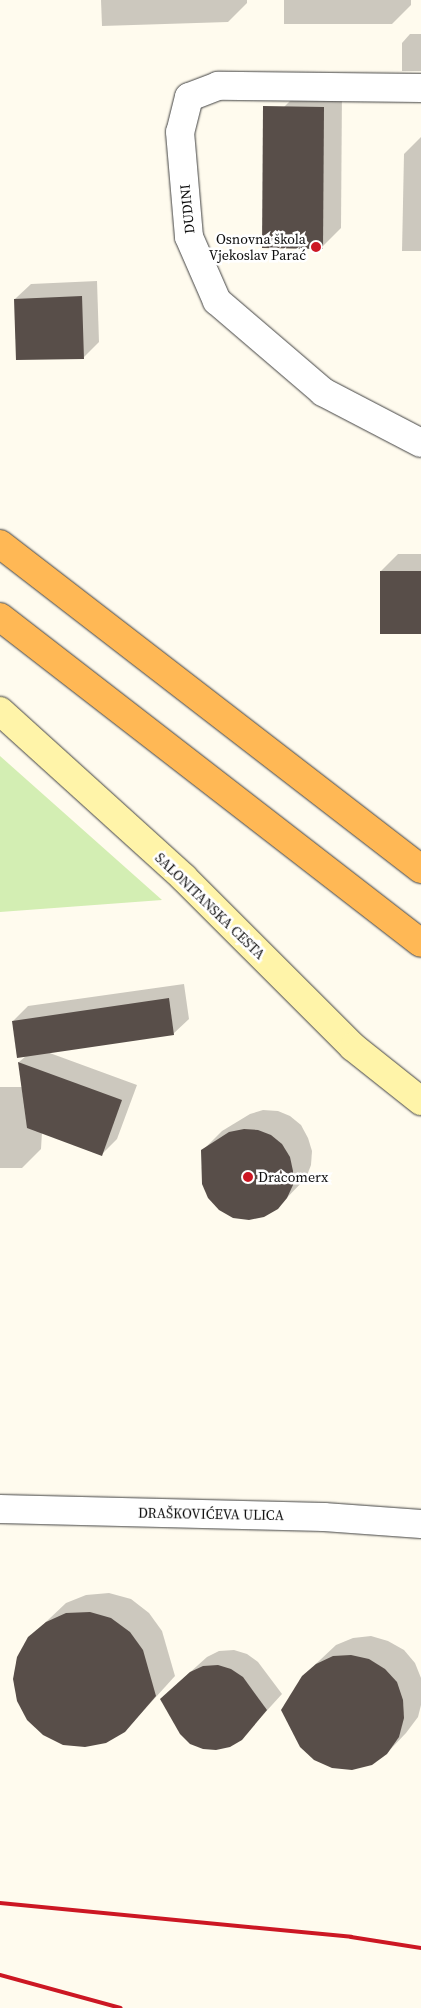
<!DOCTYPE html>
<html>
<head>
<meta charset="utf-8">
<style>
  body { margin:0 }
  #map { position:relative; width:421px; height:2008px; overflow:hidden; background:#fffbee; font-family:"Source Serif 4",serif }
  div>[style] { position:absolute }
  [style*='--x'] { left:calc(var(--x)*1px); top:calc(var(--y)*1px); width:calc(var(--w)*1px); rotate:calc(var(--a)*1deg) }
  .green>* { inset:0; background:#d3eeb3 }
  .shadow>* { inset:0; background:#0003 }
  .building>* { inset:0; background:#584e49 }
  .roads { filter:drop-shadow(0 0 1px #414141) drop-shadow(0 0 1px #414141) }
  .minor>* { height:28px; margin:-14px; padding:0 14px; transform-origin:14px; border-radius:14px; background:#fff }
  .secondary>* { height:28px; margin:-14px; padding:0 14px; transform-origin:14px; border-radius:14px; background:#fff4a9 }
  .trunk>* { height:28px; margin:-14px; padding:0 14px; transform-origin:14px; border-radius:14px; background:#ffb855 }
  .rail>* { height:4px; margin:-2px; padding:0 2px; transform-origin:2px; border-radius:2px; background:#cc1723 }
  .dots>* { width:14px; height:14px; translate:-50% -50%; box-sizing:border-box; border:2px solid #fff; border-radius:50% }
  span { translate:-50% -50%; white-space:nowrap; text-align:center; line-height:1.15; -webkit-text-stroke:5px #fff; paint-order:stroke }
  .street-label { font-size:14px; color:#0e0e0e }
  .poi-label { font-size:14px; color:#0e0e0e }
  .right { translate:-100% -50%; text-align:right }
  .left { translate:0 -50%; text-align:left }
</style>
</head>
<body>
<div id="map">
  <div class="green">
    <div style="clip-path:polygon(0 756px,162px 900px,0 912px)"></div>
  </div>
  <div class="shadow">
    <div style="clip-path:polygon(101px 0,247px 0,247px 3px,228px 22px,102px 26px)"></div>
    <div style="clip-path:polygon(284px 0,411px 0,411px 5px,392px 24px,284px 24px)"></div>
    <div style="clip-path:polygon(410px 34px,421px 34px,421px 71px,402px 71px,402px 43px)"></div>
    <div style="clip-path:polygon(303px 88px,342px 89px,341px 228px,322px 247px,284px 107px)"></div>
    <div style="clip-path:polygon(421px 137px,421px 251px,402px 251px,404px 154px)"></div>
    <div style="clip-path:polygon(97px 281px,99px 342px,84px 357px,15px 299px,31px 284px)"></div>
    <div style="clip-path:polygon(421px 476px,421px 633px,381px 571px,398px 554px,421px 554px)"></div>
    <div style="clip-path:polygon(184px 984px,189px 1019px,173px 1034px,47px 1052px,137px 1085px,117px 1139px,102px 1154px,42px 1132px,41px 1149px,22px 1168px,0 1168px,0 1087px,22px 1087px,19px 1062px,26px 1056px,13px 1021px,28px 1006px)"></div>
    <div style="clip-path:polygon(263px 1110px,278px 1111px,290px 1116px,301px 1125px,308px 1138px,312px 1151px,311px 1165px,306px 1178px,277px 1208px,203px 1150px,222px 1131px,250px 1114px)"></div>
    <div style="clip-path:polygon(109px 1593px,131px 1599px,149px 1613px,162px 1631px,175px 1676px,125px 1731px,29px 1638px,66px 1603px,86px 1595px)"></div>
    <div style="clip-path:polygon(371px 1636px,388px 1641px,404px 1650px,415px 1663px,421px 1678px,421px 1705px,418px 1717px,406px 1733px,387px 1753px,303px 1676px,336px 1645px,353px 1638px)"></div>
    <div style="clip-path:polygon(234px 1650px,247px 1654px,258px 1662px,282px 1694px,241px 1739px,177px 1684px,207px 1657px,219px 1651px)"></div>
  </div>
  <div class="building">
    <div style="clip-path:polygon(263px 106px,324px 107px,323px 249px,262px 248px)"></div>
    <div style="clip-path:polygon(82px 296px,84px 359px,16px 360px,14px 299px)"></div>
    <div style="clip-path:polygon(380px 571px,421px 571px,421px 634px,380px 634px)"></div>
    <div style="clip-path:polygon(169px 998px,174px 1035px,17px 1058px,12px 1021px)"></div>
    <div style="clip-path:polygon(18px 1062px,122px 1100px,102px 1156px,27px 1128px)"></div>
    <div style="clip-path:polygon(244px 1129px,258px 1130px,271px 1135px,282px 1144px,290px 1157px,293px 1171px,293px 1185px,287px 1198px,278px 1209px,264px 1217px,249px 1220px,233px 1218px,219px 1210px,208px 1198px,202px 1184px,201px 1150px,229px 1132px)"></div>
    <div style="clip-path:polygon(90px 1612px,111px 1618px,130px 1632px,143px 1650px,156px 1696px,125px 1732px,106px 1743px,85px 1747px,63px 1745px,43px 1735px,27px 1720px,17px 1701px,13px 1679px,17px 1657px,28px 1637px,46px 1622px,66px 1613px)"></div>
    <div style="clip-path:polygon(351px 1655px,369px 1659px,385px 1669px,397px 1682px,403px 1700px,404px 1718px,399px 1737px,387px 1754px,372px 1765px,352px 1770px,332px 1768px,314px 1760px,300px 1747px,281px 1710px,302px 1676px,316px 1664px,333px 1656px)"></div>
    <div style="clip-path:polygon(218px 1665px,231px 1669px,243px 1677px,267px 1710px,242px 1740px,230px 1747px,216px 1750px,203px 1749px,190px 1744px,180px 1734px,160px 1699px,190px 1672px,203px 1666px)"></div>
  </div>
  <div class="roads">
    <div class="minor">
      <div style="--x:421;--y:88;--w:203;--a:-179.4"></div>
      <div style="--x:218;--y:86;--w:31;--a:159"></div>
      <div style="--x:189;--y:97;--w:36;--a:104"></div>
      <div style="--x:180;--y:132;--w:105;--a:85.1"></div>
      <div style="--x:189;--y:237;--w:70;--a:66.4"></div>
      <div style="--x:217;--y:301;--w:140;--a:40.6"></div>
      <div style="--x:323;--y:392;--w:110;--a:27.5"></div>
      <div style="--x:0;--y:1509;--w:324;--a:1.4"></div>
      <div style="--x:324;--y:1517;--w:97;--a:4.1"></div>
    </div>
    <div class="secondary">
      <div style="--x:0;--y:711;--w:248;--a:42.2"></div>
      <div style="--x:184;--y:878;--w:239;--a:45"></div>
      <div style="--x:353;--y:1047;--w:87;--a:38.5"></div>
    </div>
    <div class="trunk">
      <div style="--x:0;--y:544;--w:532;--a:37.67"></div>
      <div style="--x:0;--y:617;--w:532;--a:37.75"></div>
    </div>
  </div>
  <div class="rail">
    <div style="--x:0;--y:1903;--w:353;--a:5.5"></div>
    <div style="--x:351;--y:1937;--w:71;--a:8.9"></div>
    <div style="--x:0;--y:1975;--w:125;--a:15.3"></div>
  </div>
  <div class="dots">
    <div style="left:316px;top:247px;background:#cc1723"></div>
    <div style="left:248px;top:1177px;background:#cc1723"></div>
  </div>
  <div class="street-label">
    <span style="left:187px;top:209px;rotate:-96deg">DUDINI</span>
    <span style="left:210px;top:906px;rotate:44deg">SALONITANSKA CESTA</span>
    <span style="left:211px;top:1514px;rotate:1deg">DRAŠKOVIĆEVA ULICA</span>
  </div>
  <div class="poi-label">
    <span class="right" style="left:306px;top:247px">Osnovna škola<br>Vjekoslav Parać</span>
    <span class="left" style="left:258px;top:1177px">Dracomerx</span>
  </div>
</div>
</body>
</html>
